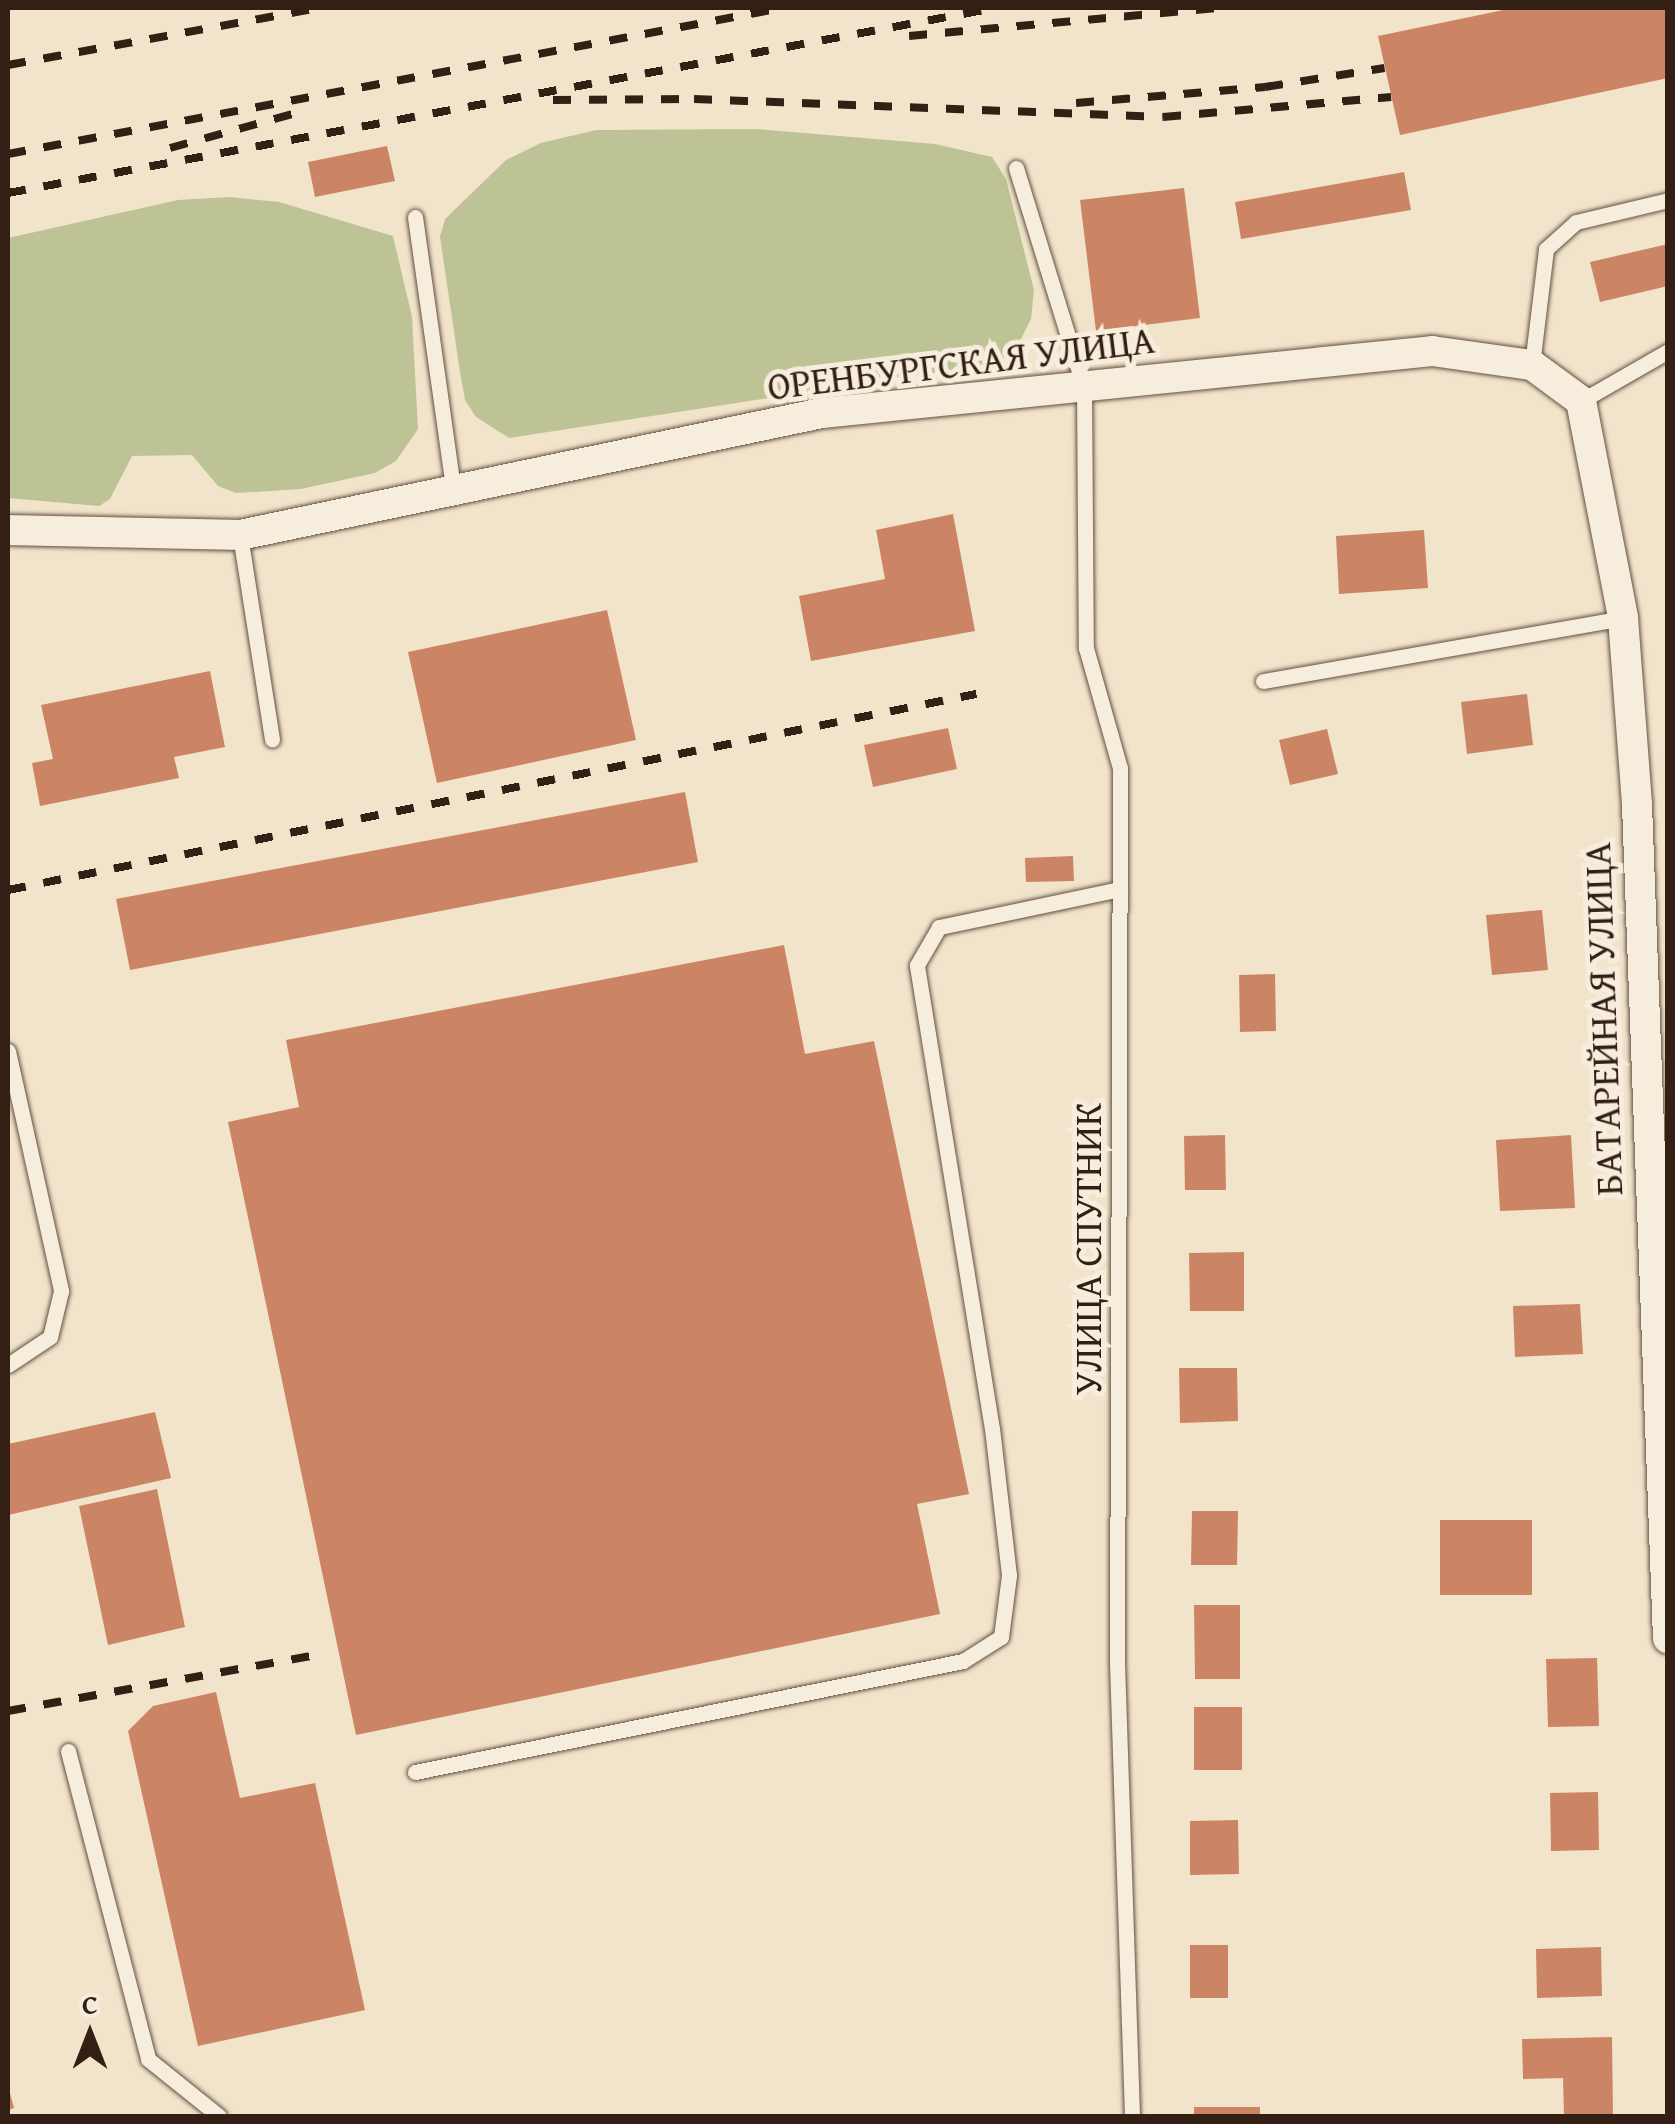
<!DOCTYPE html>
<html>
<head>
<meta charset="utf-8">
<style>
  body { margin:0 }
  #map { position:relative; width:1675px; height:2124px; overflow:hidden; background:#f2e4cb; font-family:"Gentium Book Plus",serif }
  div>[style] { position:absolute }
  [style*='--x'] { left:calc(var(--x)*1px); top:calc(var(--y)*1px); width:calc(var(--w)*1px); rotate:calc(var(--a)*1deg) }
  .green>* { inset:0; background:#bdc395 }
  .building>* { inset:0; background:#cc8564 }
  .roads { filter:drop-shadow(0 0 2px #635042) drop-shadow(0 0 2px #635042) }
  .lane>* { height:15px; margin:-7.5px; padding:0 7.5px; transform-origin:7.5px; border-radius:7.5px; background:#f7eddd }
  .street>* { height:30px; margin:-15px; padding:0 15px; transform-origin:15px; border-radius:15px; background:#f7eddd }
  .rail>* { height:8px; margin-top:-4px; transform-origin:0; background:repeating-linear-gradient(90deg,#331f14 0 18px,transparent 0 36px) }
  span { translate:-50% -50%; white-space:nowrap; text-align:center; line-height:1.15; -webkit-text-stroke:10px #f7eddd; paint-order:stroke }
  .street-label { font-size:38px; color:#331f14 }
  .frame { position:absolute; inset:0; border:10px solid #331f14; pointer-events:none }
  .north { position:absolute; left:40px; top:1984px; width:100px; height:100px; -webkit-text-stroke:8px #f7eddd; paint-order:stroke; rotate:0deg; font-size:28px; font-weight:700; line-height:40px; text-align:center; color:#331f14 }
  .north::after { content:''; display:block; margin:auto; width:35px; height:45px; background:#331f14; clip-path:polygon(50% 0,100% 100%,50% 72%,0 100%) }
</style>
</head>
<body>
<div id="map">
  <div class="green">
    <div style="clip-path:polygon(756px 129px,935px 144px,992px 157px,1006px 179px,1034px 290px,1031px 319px,1015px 351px,996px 363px,509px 438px,476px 417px,465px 400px,460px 372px,440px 237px,445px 219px,506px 160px,541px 143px,596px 130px)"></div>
    <div style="clip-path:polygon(229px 197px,279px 202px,393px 236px,412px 317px,418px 429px,396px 461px,375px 473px,301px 489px,236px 493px,218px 486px,192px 455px,132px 456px,110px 499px,99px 506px,8px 498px,8px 238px,178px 200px)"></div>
  </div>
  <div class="building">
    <div style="clip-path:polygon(1513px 8px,1668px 8px,1668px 78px,1400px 135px,1378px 36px)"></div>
    <div style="clip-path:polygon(387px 146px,395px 181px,315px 197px,308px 162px)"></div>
    <div style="clip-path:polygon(1404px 172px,1411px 210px,1241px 239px,1235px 202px)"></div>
    <div style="clip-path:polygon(1184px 188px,1200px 318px,1096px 331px,1080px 200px)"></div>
    <div style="clip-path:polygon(1668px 244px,1668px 286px,1600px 302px,1590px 262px)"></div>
    <div style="clip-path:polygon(953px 514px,975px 631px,811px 661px,799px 596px,885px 579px,876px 530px)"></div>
    <div style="clip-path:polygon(1424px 530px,1428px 588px,1339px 594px,1336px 536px)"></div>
    <div style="clip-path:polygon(607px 610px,636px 740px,437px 783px,408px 652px)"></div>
    <div style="clip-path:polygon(210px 671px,225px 747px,174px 757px,179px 778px,40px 806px,32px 763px,53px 759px,41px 705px)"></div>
    <div style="clip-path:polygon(1527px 694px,1533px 745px,1467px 754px,1461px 702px)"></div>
    <div style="clip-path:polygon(948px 728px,957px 769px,873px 787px,864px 745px)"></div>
    <div style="clip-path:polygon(1327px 729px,1338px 774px,1290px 785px,1279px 740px)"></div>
    <div style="clip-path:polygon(685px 792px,698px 862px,130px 970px,116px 899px)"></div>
    <div style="clip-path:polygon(1073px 856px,1074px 881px,1026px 882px,1025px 858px)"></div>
    <div style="clip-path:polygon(1542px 910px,1548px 970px,1492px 975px,1486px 915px)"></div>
    <div style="clip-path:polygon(784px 945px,805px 1054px,874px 1041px,969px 1494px,917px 1504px,940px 1614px,356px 1735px,228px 1122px,299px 1107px,286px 1040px)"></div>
    <div style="clip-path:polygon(1275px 974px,1276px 1031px,1240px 1032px,1239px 975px)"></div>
    <div style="clip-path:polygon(1225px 1135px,1226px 1190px,1185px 1190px,1184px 1136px)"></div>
    <div style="clip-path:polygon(1571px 1135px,1575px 1208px,1500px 1211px,1496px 1140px)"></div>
    <div style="clip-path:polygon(1244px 1252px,1244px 1311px,1190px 1311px,1189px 1253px)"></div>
    <div style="clip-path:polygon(1580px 1304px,1583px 1354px,1515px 1357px,1513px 1306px)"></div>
    <div style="clip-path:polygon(1179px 1368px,1237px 1368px,1238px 1421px,1180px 1423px)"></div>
    <div style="clip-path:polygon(155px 1412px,171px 1478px,8px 1515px,8px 1444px)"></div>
    <div style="clip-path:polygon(157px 1489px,185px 1627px,108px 1645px,79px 1506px)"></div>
    <div style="clip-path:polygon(1192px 1511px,1238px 1511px,1237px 1565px,1191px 1565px)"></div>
    <div style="clip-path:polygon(1440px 1520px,1532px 1520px,1532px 1595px,1440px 1595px)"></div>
    <div style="clip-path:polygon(1194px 1605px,1240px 1605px,1240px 1679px,1195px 1679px)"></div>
    <div style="clip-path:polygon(1597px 1658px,1599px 1726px,1548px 1727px,1546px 1659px)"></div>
    <div style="clip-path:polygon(216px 1692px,240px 1798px,315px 1783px,365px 2010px,198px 2046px,128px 1731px,153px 1706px)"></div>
    <div style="clip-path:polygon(1194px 1707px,1242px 1707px,1242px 1770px,1194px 1770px)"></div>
    <div style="clip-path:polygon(1598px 1792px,1599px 1850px,1551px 1851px,1550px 1793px)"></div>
    <div style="clip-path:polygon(1238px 1820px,1239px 1874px,1190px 1875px,1190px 1821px)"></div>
    <div style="clip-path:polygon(1190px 1945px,1228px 1945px,1228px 1998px,1190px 1998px)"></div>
    <div style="clip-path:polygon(1601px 1947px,1602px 1996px,1537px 1998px,1536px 1949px)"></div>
    <div style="clip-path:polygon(1612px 2037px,1613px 2116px,1564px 2116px,1563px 2078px,1523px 2079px,1522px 2039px)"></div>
    <div style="clip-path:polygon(8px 2086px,14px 2108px,8px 2110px)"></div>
    <div style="clip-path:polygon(1194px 2107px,1260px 2107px,1260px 2116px,1194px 2116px)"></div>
  </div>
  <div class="roads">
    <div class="lane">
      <div style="--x:1016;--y:168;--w:229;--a:72.8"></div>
      <div style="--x:1084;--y:387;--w:261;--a:89.6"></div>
      <div style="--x:1086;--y:648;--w:125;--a:74.2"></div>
      <div style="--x:1120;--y:768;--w:895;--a:90.19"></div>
      <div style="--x:1117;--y:1663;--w:453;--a:88.1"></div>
      <div style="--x:415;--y:217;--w:281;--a:82"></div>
      <div style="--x:1532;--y:365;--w:117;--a:-83.1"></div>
      <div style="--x:1546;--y:249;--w:40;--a:-42"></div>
      <div style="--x:1576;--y:222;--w:95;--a:-13.4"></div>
      <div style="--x:1581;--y:401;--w:100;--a:-29.9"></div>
      <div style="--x:240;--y:535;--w:207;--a:81.1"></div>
      <div style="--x:1263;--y:681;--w:365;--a:-9.9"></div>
      <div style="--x:8;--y:1051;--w:246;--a:77.5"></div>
      <div style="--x:61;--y:1291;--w:47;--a:103.4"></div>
      <div style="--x:50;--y:1337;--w:50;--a:146.3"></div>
      <div style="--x:68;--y:1751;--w:318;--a:75.4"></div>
      <div style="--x:148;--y:2059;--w:91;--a:38.8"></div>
      <div style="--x:415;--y:1772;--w:559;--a:-11.45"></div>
      <div style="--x:963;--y:1661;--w:45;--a:-32.3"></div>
      <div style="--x:1001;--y:1637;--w:63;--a:-82.6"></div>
      <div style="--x:1009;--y:1575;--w:147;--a:-96.6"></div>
      <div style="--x:992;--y:1429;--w:470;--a:-99.2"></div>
      <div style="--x:917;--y:965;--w:44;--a:-59.9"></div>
      <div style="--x:939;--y:927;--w:185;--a:-11.9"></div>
    </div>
    <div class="street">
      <div style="--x:8;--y:530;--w:232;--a:1.2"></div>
      <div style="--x:240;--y:535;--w:595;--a:-11.84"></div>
      <div style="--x:822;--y:413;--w:613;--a:-5.8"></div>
      <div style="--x:1432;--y:351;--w:101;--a:8"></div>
      <div style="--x:1532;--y:365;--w:61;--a:36.3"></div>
      <div style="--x:1581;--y:401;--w:221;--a:79"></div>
      <div style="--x:1623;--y:618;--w:188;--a:85.7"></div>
      <div style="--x:1637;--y:805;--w:834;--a:87.87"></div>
    </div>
  </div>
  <div class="rail">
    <div style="--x:909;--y:36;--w:307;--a:-5.2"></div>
    <div style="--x:8;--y:65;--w:315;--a:-10.4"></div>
    <div style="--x:553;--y:100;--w:141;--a:-0.4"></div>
    <div style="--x:694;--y:99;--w:469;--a:2.2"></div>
    <div style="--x:1163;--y:117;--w:229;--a:-5"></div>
    <div style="--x:1076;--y:103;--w:190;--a:-4.8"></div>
    <div style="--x:1265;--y:87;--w:121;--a:-9"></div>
    <div style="--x:170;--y:148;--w:135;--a:-15.5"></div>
    <div style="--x:8;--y:154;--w:788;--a:-10.68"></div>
    <div style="--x:8;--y:193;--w:1004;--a:-10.62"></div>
    <div style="--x:8;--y:890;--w:988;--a:-11.45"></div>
    <div style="--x:8;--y:1711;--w:312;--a:-10.3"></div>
  </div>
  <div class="street-label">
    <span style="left:961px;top:363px;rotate:-7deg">ОРЕНБУРГСКАЯ УЛИЦА</span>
    <span style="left:1603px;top:1019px;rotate:-92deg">БАТАРЕЙНАЯ УЛИЦА</span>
    <span style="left:1088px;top:1249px;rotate:-90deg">УЛИЦА СПУТНИК</span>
  </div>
  <div class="frame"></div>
  <div class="north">С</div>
</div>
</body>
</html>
